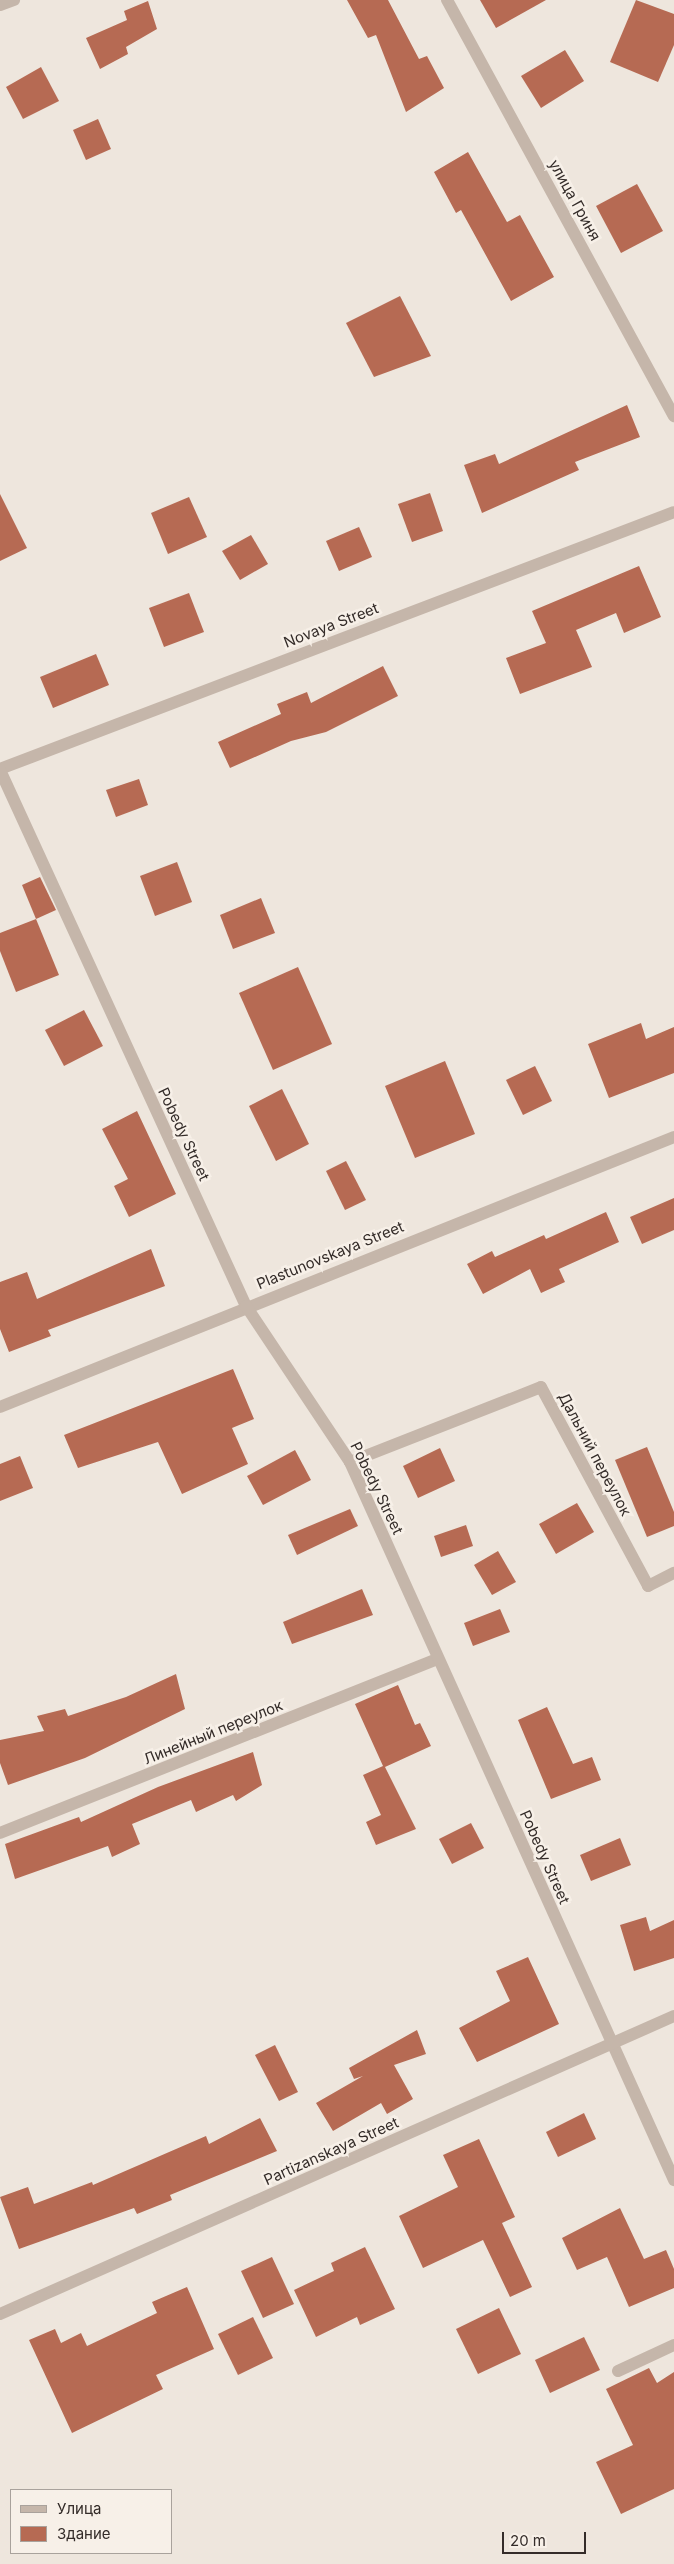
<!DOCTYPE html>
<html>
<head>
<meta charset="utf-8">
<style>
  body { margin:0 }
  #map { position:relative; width:674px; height:2564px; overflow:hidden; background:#eee6dd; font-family:Inter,sans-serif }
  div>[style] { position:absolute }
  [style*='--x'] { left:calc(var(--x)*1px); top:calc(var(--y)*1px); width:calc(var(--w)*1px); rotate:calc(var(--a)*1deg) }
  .building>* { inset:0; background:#b66a53 }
  .service>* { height:12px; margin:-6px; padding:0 6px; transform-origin:6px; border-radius:6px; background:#c5b6aa }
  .minor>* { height:12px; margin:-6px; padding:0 6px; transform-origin:6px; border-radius:6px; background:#c5b6aa }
  .tertiary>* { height:12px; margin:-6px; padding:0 6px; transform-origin:6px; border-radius:6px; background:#c5b6aa }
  span { translate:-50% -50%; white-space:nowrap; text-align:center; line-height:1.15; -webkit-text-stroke:5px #f7f0e8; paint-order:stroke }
  .street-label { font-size:15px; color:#342c29 }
  .legend { position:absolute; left:10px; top:2489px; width:162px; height:65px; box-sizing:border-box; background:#f7f0e8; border:1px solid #a9a29c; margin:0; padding:6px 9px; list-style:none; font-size:15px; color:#342c29 }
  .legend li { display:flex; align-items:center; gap:10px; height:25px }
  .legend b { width:25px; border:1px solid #a9a29c }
  .scale { position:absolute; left:502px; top:2532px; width:84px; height:22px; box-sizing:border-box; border:2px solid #342c29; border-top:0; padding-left:6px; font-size:15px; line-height:18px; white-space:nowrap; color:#342c29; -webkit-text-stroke:4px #f7f0e8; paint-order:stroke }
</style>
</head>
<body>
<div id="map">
  <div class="building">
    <div style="clip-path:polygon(347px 0,388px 0,419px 59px,427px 56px,444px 88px,406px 112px,376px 35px,368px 38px)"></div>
    <div style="clip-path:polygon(480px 0,546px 0,496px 28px)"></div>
    <div style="clip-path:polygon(636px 0,674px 14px,674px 45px,658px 82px,610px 62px)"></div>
    <div style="clip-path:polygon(148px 1px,157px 29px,126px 47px,128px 54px,100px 69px,86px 38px,127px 20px,124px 11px)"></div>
    <div style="clip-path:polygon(565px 50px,584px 81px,541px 108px,521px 76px)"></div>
    <div style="clip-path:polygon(41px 67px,59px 101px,23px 119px,6px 87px)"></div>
    <div style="clip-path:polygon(98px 119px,111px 149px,86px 160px,73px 130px)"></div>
    <div style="clip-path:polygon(468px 152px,507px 222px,520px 215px,554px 277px,511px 301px,461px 210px,456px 213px,434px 172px)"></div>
    <div style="clip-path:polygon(637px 184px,663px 231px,621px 253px,596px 206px)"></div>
    <div style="clip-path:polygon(400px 296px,431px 356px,374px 377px,346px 323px)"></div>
    <div style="clip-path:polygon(627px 405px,640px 437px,575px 462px,579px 470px,482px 513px,464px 465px,495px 454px,499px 464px)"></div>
    <div style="clip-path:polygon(430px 493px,443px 531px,412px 542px,398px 504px)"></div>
    <div style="clip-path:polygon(0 494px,27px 548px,0 561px)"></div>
    <div style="clip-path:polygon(189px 497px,207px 537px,168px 554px,151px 513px)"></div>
    <div style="clip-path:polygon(359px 527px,372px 557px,339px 571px,326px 541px)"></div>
    <div style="clip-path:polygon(251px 535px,268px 564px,240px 580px,222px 551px)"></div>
    <div style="clip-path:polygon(639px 566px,661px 617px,624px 633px,616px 613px,576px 630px,592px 667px,520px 694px,506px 658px,546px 643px,532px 611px)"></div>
    <div style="clip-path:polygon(189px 593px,204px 632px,164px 647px,149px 608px)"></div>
    <div style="clip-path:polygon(96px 654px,109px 685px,53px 708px,40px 677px)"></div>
    <div style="clip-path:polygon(383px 666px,398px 696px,326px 732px,291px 741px,230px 768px,218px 742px,281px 714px,277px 704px,307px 692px,311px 703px)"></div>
    <div style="clip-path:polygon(139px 779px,148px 805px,116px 817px,106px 790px)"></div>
    <div style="clip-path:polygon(177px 862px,192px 902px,155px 916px,140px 876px)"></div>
    <div style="clip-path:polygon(40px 877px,56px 910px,36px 919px,22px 885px)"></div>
    <div style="clip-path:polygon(261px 898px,275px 933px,233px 949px,220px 915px)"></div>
    <div style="clip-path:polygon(36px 919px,59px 975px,16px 992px,0 951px,0 933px)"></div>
    <div style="clip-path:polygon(298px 967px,332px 1044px,273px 1070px,239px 993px)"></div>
    <div style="clip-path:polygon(84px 1010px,103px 1046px,64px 1066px,45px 1030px)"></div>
    <div style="clip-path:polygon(641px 1023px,646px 1039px,674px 1027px,674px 1073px,609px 1098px,588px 1044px)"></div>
    <div style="clip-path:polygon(445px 1061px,475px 1134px,415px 1158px,385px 1086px)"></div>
    <div style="clip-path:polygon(535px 1066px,552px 1101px,523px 1115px,506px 1080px)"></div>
    <div style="clip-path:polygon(282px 1089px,309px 1144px,276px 1161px,249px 1106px)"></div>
    <div style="clip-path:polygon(137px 1111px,176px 1194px,129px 1217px,114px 1186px,128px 1179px,102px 1129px)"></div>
    <div style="clip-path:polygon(346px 1161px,366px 1200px,345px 1210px,326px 1171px)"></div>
    <div style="clip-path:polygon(674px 1198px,674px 1230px,642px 1244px,630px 1217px)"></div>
    <div style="clip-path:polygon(606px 1212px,619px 1242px,559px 1269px,565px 1282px,541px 1293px,530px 1269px,483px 1294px,467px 1264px,492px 1251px,495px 1257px,544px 1235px,546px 1239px)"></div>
    <div style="clip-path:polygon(151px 1249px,165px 1286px,48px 1330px,51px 1336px,9px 1352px,0 1329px,0 1282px,27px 1272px,37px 1299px)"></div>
    <div style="clip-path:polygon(233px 1369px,254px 1419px,232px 1428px,248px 1464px,182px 1494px,158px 1442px,78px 1468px,64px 1435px)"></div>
    <div style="clip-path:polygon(647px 1447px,674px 1512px,674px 1526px,647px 1537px,615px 1460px)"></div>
    <div style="clip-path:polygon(440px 1448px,455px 1481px,418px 1498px,403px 1466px)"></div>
    <div style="clip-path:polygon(295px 1450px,311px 1480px,263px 1505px,247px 1476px)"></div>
    <div style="clip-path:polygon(20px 1456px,33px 1488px,0 1501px,0 1464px)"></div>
    <div style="clip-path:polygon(577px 1503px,594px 1532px,556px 1554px,539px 1524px)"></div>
    <div style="clip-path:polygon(350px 1509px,358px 1526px,297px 1555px,288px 1535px)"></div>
    <div style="clip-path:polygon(466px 1525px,473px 1546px,441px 1557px,434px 1536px)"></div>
    <div style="clip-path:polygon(498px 1551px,516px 1582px,492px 1595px,474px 1565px)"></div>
    <div style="clip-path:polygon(362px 1589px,373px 1615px,292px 1644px,283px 1622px)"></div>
    <div style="clip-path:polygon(500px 1609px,510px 1632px,473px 1646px,464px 1623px)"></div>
    <div style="clip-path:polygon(176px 1674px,185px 1709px,85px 1758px,8px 1785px,0 1763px,0 1740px,44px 1731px,37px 1716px,65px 1709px,68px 1716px,126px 1697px)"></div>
    <div style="clip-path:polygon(398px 1685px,415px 1725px,420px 1723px,431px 1746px,385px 1767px,416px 1829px,376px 1845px,366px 1822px,381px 1815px,363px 1775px,383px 1766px,355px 1704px)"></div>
    <div style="clip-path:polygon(547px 1707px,573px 1764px,592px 1757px,601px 1780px,551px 1799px,518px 1720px)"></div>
    <div style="clip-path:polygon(253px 1752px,262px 1785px,236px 1801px,233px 1795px,196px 1812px,191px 1800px,132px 1824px,140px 1844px,112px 1857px,108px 1846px,15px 1879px,5px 1844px,79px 1817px,81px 1822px,158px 1787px)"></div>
    <div style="clip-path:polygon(471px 1823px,484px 1848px,452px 1864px,439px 1839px)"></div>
    <div style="clip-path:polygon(620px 1838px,631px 1865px,591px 1881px,580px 1855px)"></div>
    <div style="clip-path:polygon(646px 1917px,650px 1931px,674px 1920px,674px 1958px,634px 1971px,620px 1925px)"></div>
    <div style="clip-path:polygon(528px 1957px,559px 2024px,477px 2062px,459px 2028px,510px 2001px,496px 1971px)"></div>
    <div style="clip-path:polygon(417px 2030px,426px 2054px,394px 2065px,413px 2099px,387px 2114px,381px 2103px,333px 2131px,316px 2103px,363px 2076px,354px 2079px,349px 2068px)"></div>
    <div style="clip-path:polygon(275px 2045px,298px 2092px,279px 2101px,255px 2055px)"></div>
    <div style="clip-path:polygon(584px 2113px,596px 2139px,558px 2157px,546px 2132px)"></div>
    <div style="clip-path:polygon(260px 2118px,277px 2151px,170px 2195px,172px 2200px,137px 2214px,134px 2208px,19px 2249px,0 2197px,28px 2187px,34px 2204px,92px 2182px,93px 2185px,206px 2136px,209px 2144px)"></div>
    <div style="clip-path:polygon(479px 2139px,515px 2217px,502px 2223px,532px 2287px,510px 2297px,483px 2240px,423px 2268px,399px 2216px,458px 2187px,443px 2155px)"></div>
    <div style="clip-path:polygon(620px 2208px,644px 2259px,666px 2250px,674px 2269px,674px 2288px,629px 2307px,607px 2257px,577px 2270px,562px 2238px)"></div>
    <div style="clip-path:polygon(365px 2247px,395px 2309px,360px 2325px,357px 2317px,316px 2337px,294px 2290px,334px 2271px,331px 2263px)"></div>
    <div style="clip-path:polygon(272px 2257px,294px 2304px,263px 2318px,241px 2271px)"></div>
    <div style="clip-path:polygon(187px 2287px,214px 2349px,156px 2375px,163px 2389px,72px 2433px,29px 2340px,55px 2329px,61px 2343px,81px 2333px,87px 2346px,157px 2313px,152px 2302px)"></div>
    <div style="clip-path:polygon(499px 2308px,521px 2354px,478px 2374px,456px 2329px)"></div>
    <div style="clip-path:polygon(253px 2317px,273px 2358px,238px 2375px,218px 2334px)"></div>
    <div style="clip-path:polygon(584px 2337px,600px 2370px,550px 2393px,535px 2360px)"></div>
    <div style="clip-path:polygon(649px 2368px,657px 2383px,674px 2372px,674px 2489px,621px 2514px,596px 2462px,633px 2445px,606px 2389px)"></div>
  </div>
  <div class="service">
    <div style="--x:618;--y:2371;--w:62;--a:-24.9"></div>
  </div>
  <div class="minor">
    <div style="--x:447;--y:0;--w:474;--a:61.4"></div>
    <div style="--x:0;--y:5;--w:15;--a:-20"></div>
    <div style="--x:0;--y:769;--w:721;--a:-20.87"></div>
    <div style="--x:0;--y:1407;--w:726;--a:-21.83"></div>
    <div style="--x:350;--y:1462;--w:205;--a:-21.4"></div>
    <div style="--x:541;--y:1387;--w:226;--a:61.7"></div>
    <div style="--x:648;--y:1586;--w:29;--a:-27"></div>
    <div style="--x:0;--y:1833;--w:471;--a:-21.7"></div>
  </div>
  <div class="tertiary">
    <div style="--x:0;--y:770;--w:590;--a:65.35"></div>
    <div style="--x:246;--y:1306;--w:187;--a:56.3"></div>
    <div style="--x:350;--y:1462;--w:788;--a:65.71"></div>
    <div style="--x:0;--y:2314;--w:737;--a:-23.85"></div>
  </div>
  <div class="street-label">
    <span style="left:575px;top:200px;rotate:61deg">улица Гриня</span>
    <span style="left:331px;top:625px;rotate:-21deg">Novaya Street</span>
    <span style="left:184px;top:1134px;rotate:65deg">Pobedy Street</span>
    <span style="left:330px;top:1255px;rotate:-22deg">Plastunovskaya Street</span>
    <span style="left:595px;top:1454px;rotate:62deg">Дальний переулок</span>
    <span style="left:377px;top:1488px;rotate:64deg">Pobedy Street</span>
    <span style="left:213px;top:1732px;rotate:-22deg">Линейный переулок</span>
    <span style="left:545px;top:1857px;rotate:66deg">Pobedy Street</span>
    <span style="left:331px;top:2151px;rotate:-24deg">Partizanskaya Street</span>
  </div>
  <ul class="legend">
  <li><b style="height:6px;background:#c5b6aa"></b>Улица</li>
  <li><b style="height:14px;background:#b66a53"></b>Здание</li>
  </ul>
  <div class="scale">20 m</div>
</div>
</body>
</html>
